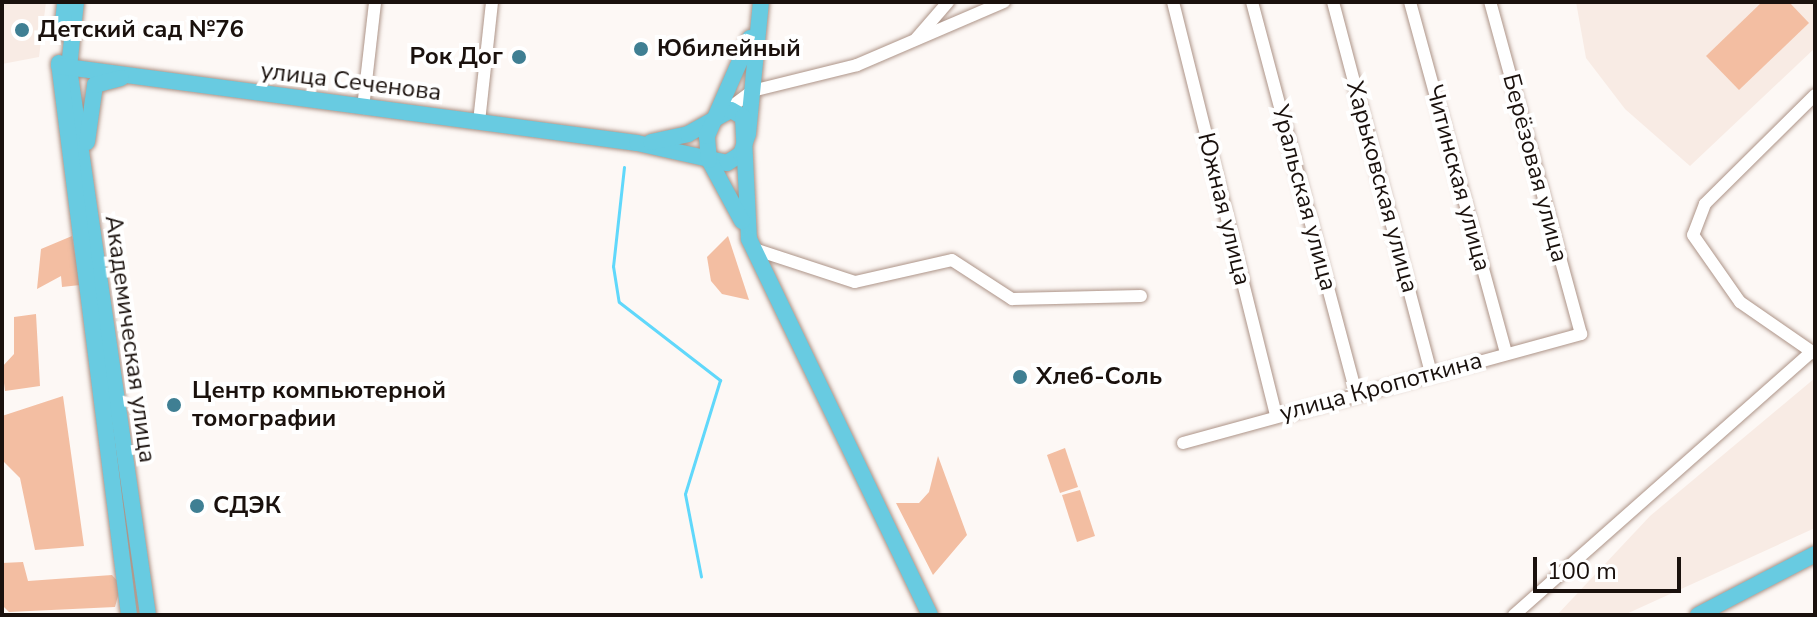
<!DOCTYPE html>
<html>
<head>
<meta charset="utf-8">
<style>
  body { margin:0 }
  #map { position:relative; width:1817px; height:617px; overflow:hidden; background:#fdf8f5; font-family:"Nunito Sans",sans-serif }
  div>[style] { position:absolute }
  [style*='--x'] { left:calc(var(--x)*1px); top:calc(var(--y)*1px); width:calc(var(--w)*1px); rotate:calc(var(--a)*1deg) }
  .built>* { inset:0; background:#f8ebe4 }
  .green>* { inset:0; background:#f3bea2 }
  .stream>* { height:3px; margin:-1.5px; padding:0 1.5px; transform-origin:1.5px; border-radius:1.5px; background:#60d8fb }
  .roads { filter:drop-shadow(0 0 2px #ad9488) drop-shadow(0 0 2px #ad9488) }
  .minor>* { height:12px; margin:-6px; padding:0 6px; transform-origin:6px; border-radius:6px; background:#fff }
  .major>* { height:16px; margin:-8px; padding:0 8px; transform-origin:8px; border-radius:8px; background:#68cbe1 }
  .dots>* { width:22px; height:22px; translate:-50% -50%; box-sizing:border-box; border:4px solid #fff; border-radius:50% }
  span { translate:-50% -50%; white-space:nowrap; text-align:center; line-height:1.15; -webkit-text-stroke:8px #fff; paint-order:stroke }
  .poi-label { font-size:24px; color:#1a110d; font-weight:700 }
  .left { translate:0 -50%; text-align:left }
  .right { translate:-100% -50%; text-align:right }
  .street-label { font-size:24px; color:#1a110d }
  .frame { position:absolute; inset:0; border:4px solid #1a110d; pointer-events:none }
  .scale { position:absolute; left:1533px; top:557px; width:148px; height:36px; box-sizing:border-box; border:4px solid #1a110d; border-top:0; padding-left:10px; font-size:24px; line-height:28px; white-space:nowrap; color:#1a110d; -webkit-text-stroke:6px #fff; paint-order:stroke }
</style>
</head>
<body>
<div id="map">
  <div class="built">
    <div style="clip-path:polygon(2px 2px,46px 2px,39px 57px,2px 64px)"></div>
    <div style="clip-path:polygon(1576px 2px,1815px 2px,1815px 48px,1690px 166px,1625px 109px,1586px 58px)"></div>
    <div style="clip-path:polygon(1815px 378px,1815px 528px,1624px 615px,1557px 615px,1650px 516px)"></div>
  </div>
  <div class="green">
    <div style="clip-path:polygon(1762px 2px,1789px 2px,1809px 23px,1739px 90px,1706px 56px)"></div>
    <div style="clip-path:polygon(72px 236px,80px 285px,62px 287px,61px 276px,37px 289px,41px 249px)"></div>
    <div style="clip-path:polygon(728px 236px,749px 300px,722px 294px,711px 281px,707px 257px)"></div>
    <div style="clip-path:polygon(36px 314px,40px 386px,5px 391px,2px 367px,14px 354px,14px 317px)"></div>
    <div style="clip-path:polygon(63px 396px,84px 546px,35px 550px,20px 478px,2px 460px,2px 416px)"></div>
    <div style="clip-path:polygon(1065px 448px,1078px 487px,1060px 493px,1047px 455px)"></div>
    <div style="clip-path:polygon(938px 456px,967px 535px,933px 575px,896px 503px,919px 503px,929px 492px)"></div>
    <div style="clip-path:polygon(1080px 490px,1095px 536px,1077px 542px,1062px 495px)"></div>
    <div style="clip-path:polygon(23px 562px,28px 581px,112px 575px,121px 585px,115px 607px,9px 612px,2px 605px,2px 563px)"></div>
  </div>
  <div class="stream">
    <div style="--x:624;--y:167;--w:100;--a:96.3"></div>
    <div style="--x:613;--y:266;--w:36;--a:81"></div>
    <div style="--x:619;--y:302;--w:128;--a:37.7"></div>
    <div style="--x:720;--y:380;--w:119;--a:107.1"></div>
    <div style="--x:685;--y:494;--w:84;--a:79"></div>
  </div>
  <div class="roads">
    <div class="minor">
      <div style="--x:1173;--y:2;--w:427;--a:76"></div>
      <div style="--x:1252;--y:2;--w:405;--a:75.1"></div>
      <div style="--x:1333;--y:2;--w:384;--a:75.2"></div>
      <div style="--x:1410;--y:2;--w:364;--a:74.7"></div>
      <div style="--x:916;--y:39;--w:49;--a:-49.1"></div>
      <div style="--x:1815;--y:95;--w:155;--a:135.3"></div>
      <div style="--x:1705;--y:204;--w:33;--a:111"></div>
      <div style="--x:1693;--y:235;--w:82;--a:55"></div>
      <div style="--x:1740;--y:302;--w:91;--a:34.7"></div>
      <div style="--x:363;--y:108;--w:107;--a:-83.5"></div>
      <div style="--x:723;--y:113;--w:36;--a:-37"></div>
      <div style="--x:752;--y:91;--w:108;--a:-13.9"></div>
      <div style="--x:857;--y:65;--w:160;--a:-23.2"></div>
      <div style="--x:479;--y:122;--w:121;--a:-83.8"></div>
      <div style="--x:754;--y:249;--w:106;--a:18.1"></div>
      <div style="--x:855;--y:282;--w:99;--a:-12.8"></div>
      <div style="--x:952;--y:260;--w:72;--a:33"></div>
      <div style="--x:1012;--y:299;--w:129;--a:-1.3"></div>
      <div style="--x:1183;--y:443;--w:413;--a:-15.3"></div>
      <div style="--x:1581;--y:334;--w:344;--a:-105.3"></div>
      <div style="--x:1514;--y:615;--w:397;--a:-41.5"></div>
    </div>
    <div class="major">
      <div style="--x:76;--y:2;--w:66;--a:96.1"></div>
      <div style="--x:69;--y:68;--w:553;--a:81.78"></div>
      <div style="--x:62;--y:32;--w:30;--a:-84"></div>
      <div style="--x:59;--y:63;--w:556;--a:82.77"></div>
      <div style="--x:59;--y:66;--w:583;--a:7.59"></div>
      <div style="--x:637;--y:143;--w:92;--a:12.5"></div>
      <div style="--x:727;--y:163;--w:17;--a:-33"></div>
      <div style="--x:741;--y:154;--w:21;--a:-71"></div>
      <div style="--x:748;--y:134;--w:133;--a:-84.4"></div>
      <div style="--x:87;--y:142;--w:58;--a:-82"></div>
      <div style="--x:95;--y:85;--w:27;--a:-15"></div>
      <div style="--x:651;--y:142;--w:38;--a:-12"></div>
      <div style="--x:688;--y:134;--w:49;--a:-29.2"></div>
      <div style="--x:731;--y:110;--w:14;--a:30"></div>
      <div style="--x:743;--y:117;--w:122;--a:87.2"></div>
      <div style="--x:749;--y:239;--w:417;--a:64.3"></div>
      <div style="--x:742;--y:221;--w:69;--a:-118.4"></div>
      <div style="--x:709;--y:160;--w:24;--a:-95"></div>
      <div style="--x:707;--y:136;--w:107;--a:-66.3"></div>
      <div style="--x:1698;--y:615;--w:132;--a:-27.5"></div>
    </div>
  </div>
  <div class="dots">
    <div style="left:22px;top:30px;background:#3f7f93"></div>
    <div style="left:641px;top:49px;background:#3f7f93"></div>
    <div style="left:519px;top:57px;background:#3f7f93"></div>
    <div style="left:1020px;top:377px;background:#3f7f93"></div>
    <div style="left:174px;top:405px;background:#3f7f93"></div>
    <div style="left:197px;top:506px;background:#3f7f93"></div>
  </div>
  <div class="poi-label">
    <span class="left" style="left:38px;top:30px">Детский сад №76</span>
    <span class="left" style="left:657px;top:49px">Юбилейный</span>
    <span class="right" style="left:503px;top:57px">Рок Дог</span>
    <span class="left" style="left:1036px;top:377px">Хлеб-Соль</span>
    <span class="left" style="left:192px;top:405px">Центр компьютерной<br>томографии</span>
    <span class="left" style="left:213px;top:506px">СДЭК</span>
  </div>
  <div class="street-label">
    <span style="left:351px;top:82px;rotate:7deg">улица Сеченова</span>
    <span style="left:1535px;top:168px;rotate:75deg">Берёзовая улица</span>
    <span style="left:1458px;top:178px;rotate:75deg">Читинская улица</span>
    <span style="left:1382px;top:187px;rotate:75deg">Харьковская улица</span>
    <span style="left:1304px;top:198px;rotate:75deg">Уральская улица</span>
    <span style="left:1224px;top:209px;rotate:76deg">Южная улица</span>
    <span style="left:130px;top:339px;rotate:82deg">Академическая улица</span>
    <span style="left:1381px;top:387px;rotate:-15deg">улица Кропоткина</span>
  </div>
  <div class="frame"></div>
  <div class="scale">100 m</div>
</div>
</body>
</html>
